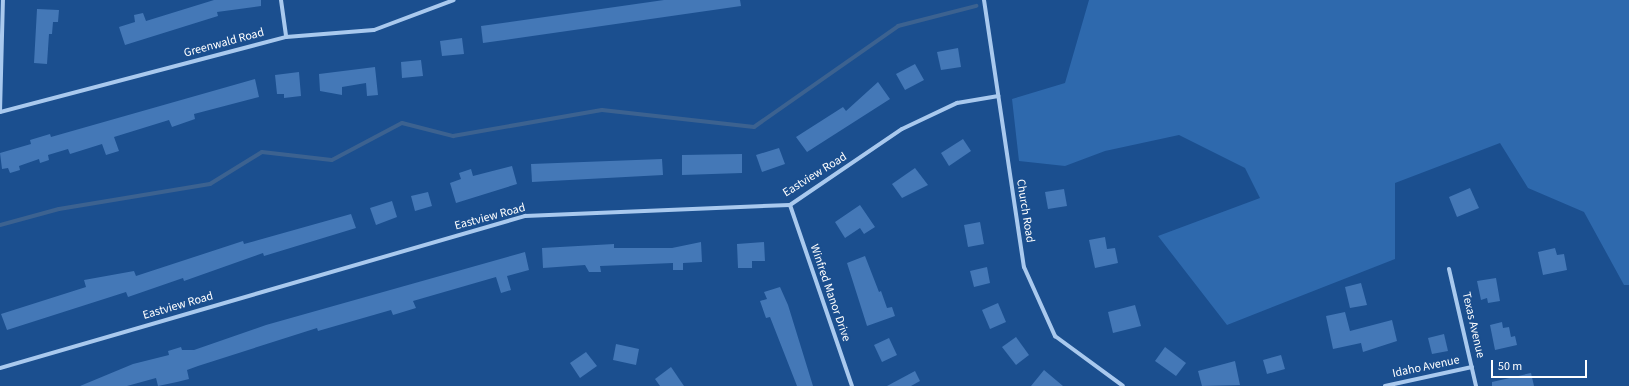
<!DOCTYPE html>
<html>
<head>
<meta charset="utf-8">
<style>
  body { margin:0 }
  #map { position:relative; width:1629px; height:386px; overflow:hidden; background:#1b4f8f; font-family:"Source Sans 3",sans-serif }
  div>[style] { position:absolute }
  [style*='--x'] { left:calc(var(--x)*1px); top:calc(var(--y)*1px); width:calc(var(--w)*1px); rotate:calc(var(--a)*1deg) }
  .green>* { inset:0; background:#2e69ad }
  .stream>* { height:4px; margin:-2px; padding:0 2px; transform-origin:2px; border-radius:2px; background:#3c6290 }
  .building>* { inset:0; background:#4478b7 }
  .street>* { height:4px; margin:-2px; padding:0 2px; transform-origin:2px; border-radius:2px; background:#a9c9ee }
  span { translate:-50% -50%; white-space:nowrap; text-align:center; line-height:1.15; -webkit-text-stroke:3.5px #1b4f8f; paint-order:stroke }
  .street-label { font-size:12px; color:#fff }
  .scale { position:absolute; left:1491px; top:360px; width:96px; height:18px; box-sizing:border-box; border:2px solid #fff; border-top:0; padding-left:5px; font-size:12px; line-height:14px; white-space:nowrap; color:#fff; -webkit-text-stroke:3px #1b4f8f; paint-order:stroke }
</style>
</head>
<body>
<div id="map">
  <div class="green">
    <div style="clip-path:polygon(1089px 0,1629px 0,1629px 285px,1624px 285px,1584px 212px,1528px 188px,1500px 143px,1395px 183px,1395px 259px,1227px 325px,1158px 236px,1260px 198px,1245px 168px,1179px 135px,1105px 151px,1065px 166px,1019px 161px,1012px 99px,1065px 83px)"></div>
  </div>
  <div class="stream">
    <div style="--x:0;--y:225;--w:61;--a:-15.2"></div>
    <div style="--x:59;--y:209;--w:153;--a:-9.4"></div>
    <div style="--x:210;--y:184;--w:61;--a:-31.6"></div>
    <div style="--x:262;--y:152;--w:70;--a:6.5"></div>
    <div style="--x:332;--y:160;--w:79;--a:-27.9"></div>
    <div style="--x:402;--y:123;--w:53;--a:14.3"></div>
    <div style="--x:453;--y:136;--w:151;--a:-9.9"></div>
    <div style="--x:602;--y:110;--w:153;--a:6.4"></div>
    <div style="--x:754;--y:127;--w:176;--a:-35"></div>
    <div style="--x:898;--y:26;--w:81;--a:-14.4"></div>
  </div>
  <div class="building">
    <div style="clip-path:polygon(214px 0,261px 0,261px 6px,217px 12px,218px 16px,125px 45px,119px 27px,135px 22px,134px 15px,143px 13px,146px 21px)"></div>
    <div style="clip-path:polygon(664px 0,740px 0,741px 6px,483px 43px,481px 26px)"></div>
    <div style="clip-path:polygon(37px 9px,59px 10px,58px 22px,53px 22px,52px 34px,49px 34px,47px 64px,34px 63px)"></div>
    <div style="clip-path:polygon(462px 38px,464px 54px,442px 56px,440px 41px)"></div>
    <div style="clip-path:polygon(958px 48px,961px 67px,941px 70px,937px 52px)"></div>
    <div style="clip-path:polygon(421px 60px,423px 76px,402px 78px,401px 62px)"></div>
    <div style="clip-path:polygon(915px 64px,924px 80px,905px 90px,896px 74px)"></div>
    <div style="clip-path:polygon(375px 67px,378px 95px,367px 96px,366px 83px,342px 87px,342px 95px,320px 91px,319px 74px)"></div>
    <div style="clip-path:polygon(299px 72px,301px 96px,284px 98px,284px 94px,277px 94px,275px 75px)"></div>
    <div style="clip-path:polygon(255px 79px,259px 97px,194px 114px,195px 119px,172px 127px,169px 120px,114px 137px,119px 151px,106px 155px,102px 144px,70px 154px,68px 149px,48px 155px,49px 160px,40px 163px,39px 159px,19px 166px,20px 170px,10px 173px,8px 168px,2px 169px,0 153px,31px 144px,30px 140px,50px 134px,51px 137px)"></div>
    <div style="clip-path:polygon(878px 82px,890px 99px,807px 152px,796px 137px,843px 107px,846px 111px)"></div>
    <div style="clip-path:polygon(963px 139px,971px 151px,949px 166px,941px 153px)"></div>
    <div style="clip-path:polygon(779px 148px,785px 164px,762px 172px,756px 155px)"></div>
    <div style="clip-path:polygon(742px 154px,742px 173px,682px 175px,682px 155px)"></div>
    <div style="clip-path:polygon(662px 159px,663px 175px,532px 182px,531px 164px)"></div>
    <div style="clip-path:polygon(512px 166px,517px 184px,456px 203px,450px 183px,461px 179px,459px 173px,471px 169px,473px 176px)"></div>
    <div style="clip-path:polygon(915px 168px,928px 185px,902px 198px,892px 184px)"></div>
    <div style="clip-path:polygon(1470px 188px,1479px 208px,1457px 217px,1449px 197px)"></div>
    <div style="clip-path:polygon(1064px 189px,1067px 206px,1048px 209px,1045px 192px)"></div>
    <div style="clip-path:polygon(428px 192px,432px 206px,415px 211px,411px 196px)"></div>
    <div style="clip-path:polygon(392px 201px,397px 217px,376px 225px,370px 208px)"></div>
    <div style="clip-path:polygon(860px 205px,875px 227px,864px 234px,860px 228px,845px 238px,835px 222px)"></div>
    <div style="clip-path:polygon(351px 214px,356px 228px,264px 256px,263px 253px,184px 281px,183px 278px,128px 297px,126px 292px,7px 330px,1px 314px,86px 287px,84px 280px,134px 271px,136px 276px,243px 241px,244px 244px)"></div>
    <div style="clip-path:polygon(980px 222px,984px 244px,968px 247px,964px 225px)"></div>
    <div style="clip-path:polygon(1105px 237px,1107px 249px,1115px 248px,1118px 263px,1095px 268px,1089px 240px)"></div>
    <div style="clip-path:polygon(701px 242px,702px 262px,683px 263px,683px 270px,673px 270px,673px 263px,600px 266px,601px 272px,589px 272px,585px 265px,543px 268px,542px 248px,614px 244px,614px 248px,672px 248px)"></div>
    <div style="clip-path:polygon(764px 242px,765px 261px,752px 261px,752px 268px,738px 268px,737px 244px)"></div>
    <div style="clip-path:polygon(1555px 248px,1557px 255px,1564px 254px,1567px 270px,1543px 275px,1538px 252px)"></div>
    <div style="clip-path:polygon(525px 252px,529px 270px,507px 276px,511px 290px,501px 293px,496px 277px,413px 301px,416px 308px,393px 315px,391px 310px,318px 331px,317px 328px,198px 366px,187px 370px,189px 379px,177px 382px,158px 386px,156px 378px,127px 386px,80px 386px,133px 364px,169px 355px,168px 351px,181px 347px,182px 350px,194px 350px,266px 325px)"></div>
    <div style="clip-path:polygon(865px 256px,879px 292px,881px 291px,887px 308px,892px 307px,895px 316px,867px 326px,847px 263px)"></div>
    <div style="clip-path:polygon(987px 267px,990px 283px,974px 287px,970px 271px)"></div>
    <div style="clip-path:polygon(1496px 278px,1500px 301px,1488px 303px,1487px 298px,1481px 300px,1477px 281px)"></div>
    <div style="clip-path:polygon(1361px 283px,1367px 305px,1350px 308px,1345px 287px)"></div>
    <div style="clip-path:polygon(780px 287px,788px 305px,813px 386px,797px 386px,770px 317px,766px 318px,760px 301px,767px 299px,764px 292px)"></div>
    <div style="clip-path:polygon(998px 303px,1006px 322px,990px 329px,982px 310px)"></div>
    <div style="clip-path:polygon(1135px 305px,1141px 326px,1113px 333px,1108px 312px)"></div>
    <div style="clip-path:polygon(1345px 312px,1350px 331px,1392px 320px,1397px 341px,1363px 352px,1361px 343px,1333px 349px,1326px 316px)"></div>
    <div style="clip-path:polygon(1502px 322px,1503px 328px,1509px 327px,1511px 337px,1515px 336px,1517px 345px,1495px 350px,1490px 325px)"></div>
    <div style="clip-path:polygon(1444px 334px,1448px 351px,1432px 354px,1428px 338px)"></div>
    <div style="clip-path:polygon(1016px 337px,1029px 355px,1016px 365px,1002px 347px)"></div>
    <div style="clip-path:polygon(889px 338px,897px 355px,882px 362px,874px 345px)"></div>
    <div style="clip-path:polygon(616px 344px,639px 349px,636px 365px,613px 360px)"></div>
    <div style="clip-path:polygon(1165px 347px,1186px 363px,1176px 376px,1155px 361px)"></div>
    <div style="clip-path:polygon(586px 352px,597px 366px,580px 378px,570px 363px)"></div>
    <div style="clip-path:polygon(1281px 355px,1285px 369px,1267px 374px,1263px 360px)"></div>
    <div style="clip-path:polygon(1235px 361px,1240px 385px,1202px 386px,1198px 371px)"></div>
    <div style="clip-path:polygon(671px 367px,684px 386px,660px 386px,655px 379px)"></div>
    <div style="clip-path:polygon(1044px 370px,1063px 386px,1031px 386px)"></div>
    <div style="clip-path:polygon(915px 371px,920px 381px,911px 386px,887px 386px)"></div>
    <div style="clip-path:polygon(1531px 373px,1534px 386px,1492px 386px,1492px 382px)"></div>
  </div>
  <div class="street">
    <div style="--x:281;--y:0;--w:37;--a:82"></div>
    <div style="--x:984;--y:0;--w:270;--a:81.5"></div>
    <div style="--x:1024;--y:267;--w:76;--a:65.8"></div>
    <div style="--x:1055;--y:336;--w:84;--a:36.3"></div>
    <div style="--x:0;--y:112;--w:296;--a:-14.7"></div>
    <div style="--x:286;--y:37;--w:88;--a:-4.5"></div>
    <div style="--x:374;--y:30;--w:85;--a:-20.6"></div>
    <div style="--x:0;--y:112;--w:112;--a:-88.5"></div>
    <div style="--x:790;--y:205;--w:191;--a:71.1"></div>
    <div style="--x:1449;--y:269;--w:120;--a:77"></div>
    <div style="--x:0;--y:368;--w:547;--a:-16.15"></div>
    <div style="--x:525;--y:216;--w:265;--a:-2.4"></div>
    <div style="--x:790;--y:205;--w:135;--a:-34.2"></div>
    <div style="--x:902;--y:129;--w:61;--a:-25.3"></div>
    <div style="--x:957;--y:103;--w:42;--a:-9.7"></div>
    <div style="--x:1385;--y:386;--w:89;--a:-12.3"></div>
  </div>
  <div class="street-label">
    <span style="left:224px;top:43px;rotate:-15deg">Greenwald Road</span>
    <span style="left:815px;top:175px;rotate:-32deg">Eastview Road</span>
    <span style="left:1025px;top:211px;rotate:81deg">Church Road</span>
    <span style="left:490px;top:217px;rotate:-15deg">Eastview Road</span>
    <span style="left:830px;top:293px;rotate:71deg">Winfred Manor Drive</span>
    <span style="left:178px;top:306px;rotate:-16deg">Eastview Road</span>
    <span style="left:1473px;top:325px;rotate:77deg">Texas Avenue</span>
    <span style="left:1426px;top:367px;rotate:-12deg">Idaho Avenue</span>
  </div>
  <div class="scale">50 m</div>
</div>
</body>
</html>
